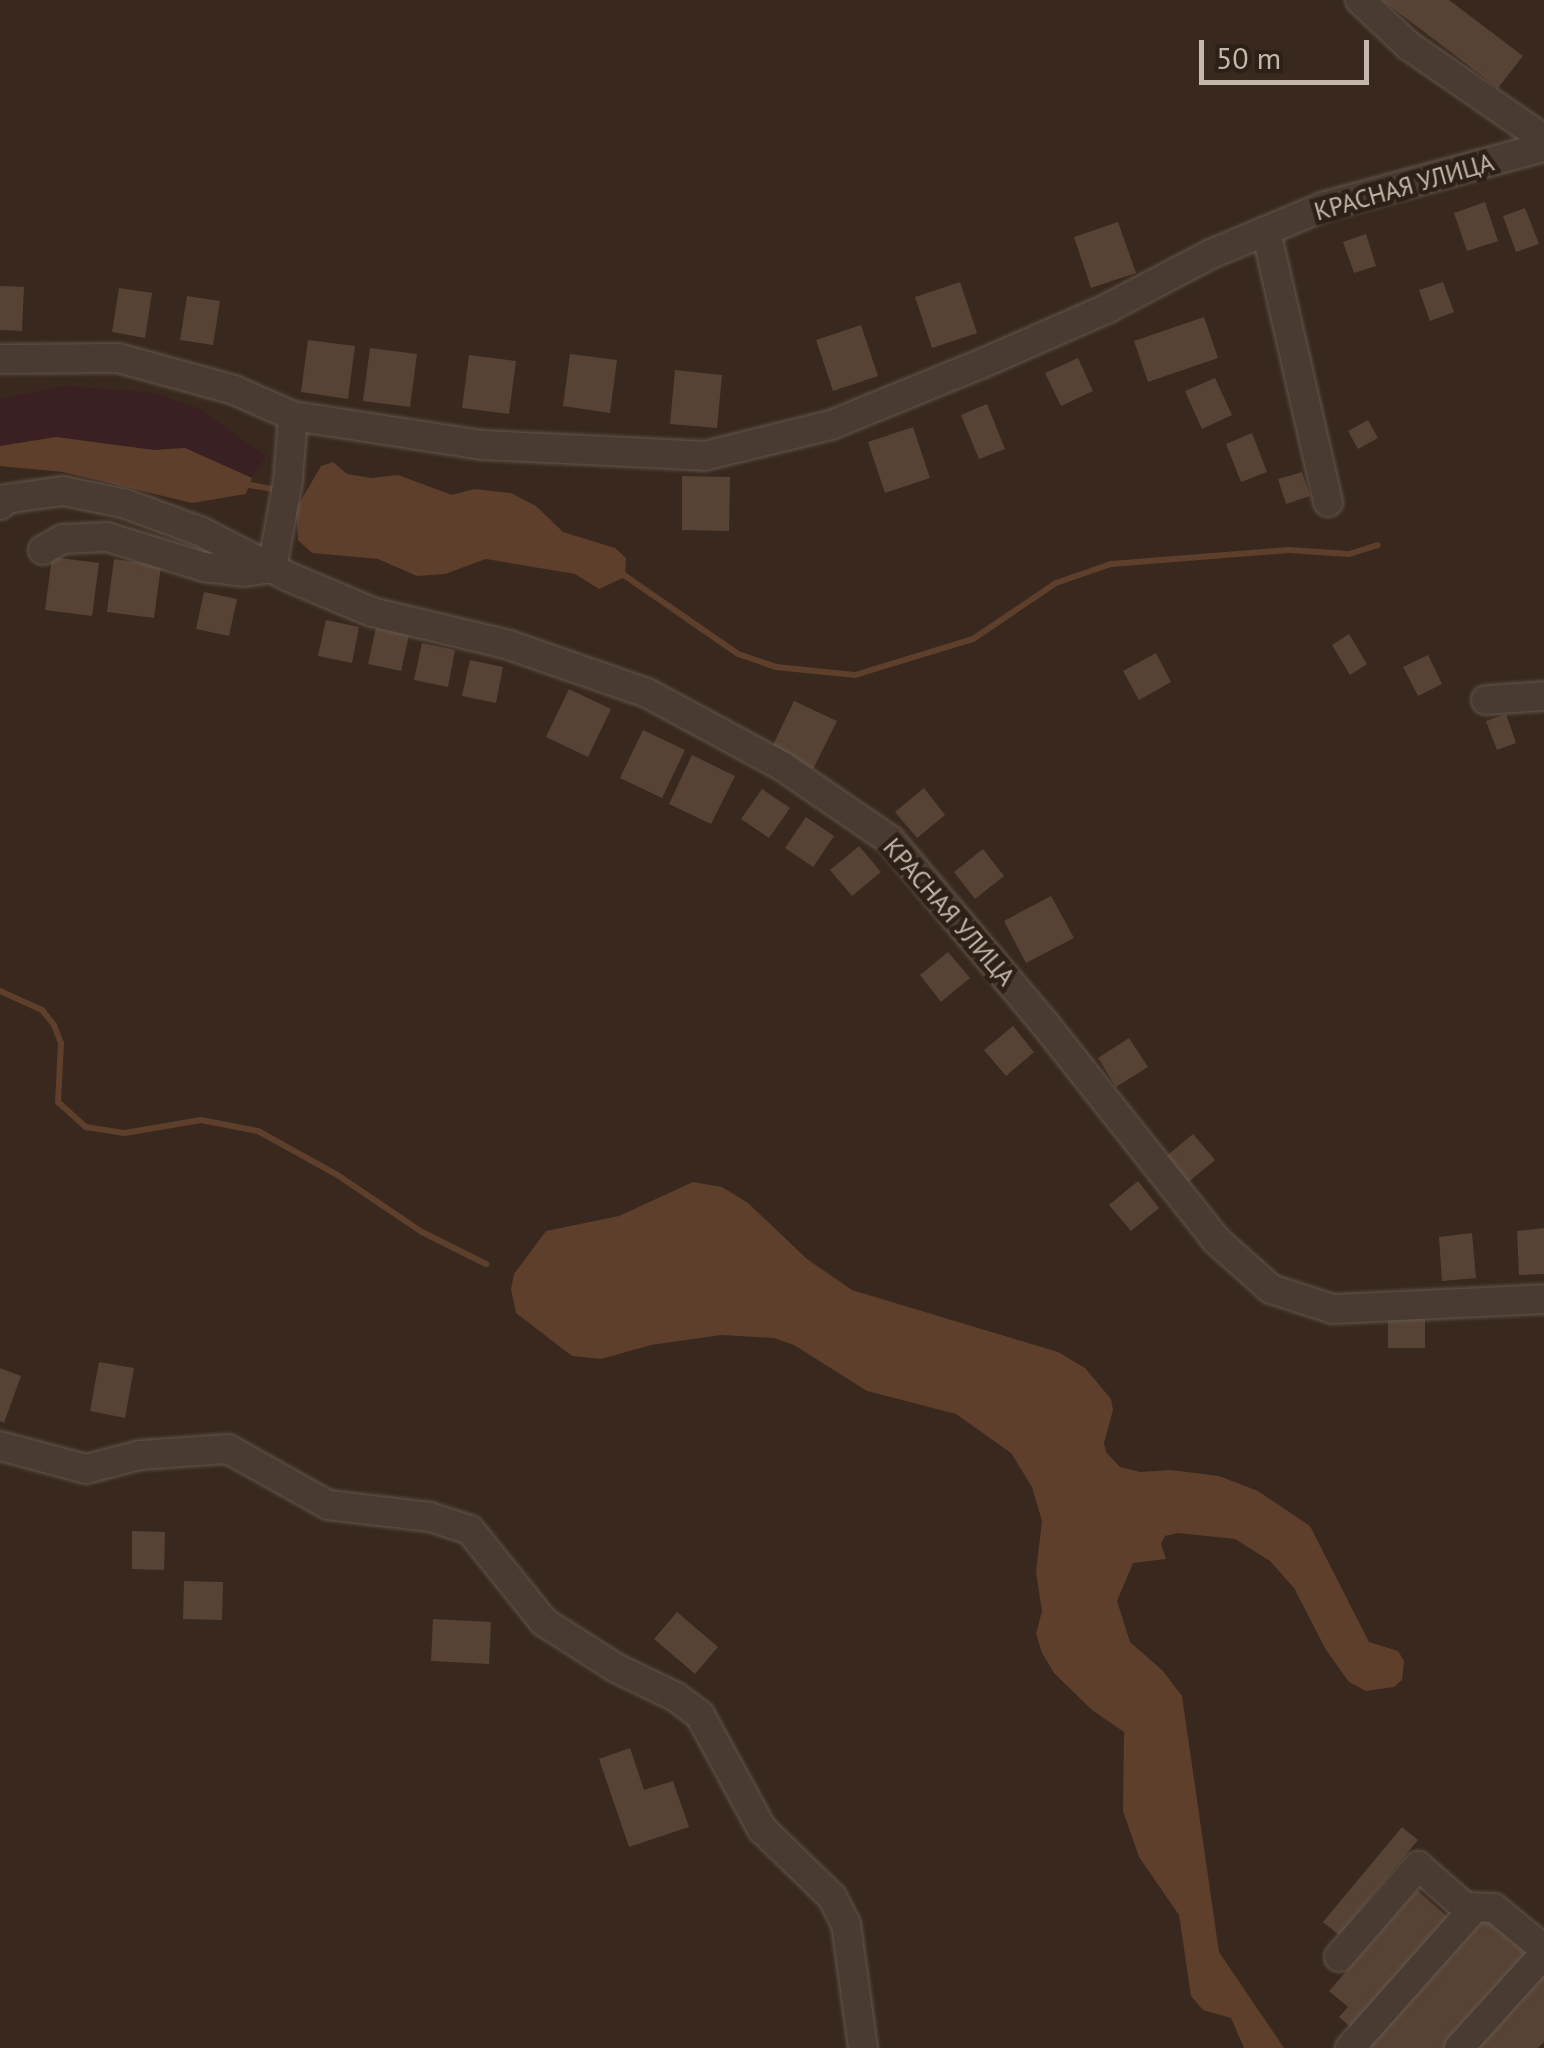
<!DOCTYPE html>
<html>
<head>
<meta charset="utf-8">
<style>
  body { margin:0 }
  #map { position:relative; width:1544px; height:2048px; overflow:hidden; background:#38281d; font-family:"PT Sans",sans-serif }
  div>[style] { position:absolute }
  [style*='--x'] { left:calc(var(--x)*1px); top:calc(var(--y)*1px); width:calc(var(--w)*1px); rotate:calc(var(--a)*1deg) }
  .green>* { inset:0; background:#3b2023 }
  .water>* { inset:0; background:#5d3f2c }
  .stream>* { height:6px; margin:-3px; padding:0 3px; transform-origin:3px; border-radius:3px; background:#5d3f2c }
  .building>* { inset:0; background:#574336 }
  .roads { filter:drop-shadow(0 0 2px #64564c) drop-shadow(0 0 2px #64564c) }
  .minor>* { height:28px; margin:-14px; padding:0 14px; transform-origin:14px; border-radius:14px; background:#493b31 }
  span { translate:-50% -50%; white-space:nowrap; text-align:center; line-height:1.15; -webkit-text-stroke:9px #2d2017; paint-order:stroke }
  .street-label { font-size:25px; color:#c6b7ab }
  .scale { position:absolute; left:1199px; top:40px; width:170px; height:45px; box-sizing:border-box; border:5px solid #c6b7ab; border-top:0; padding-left:12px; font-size:30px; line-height:35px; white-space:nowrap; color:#c6b7ab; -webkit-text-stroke:8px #2d2017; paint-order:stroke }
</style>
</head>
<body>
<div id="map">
  <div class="green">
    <div style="clip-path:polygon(65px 386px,154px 393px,198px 408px,266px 456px,252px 478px,185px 448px,154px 450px,56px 437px,0 446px,0 399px)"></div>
  </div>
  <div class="water">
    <div style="clip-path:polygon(56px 437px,154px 450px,185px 448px,252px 478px,246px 494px,192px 503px,63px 472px,0 466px,0 446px)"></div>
    <div style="clip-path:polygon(333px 462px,347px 474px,371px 478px,398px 475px,452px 495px,474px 489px,511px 493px,536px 506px,563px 532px,615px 548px,626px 558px,625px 577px,599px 589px,575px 574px,486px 559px,445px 574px,417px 576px,378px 559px,312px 553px,298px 540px,296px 509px,321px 466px)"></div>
    <div style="clip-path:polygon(693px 1182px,722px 1187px,748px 1203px,807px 1259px,852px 1290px,1058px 1352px,1085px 1368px,1111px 1399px,1113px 1410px,1104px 1443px,1106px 1452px,1120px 1467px,1140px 1472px,1171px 1470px,1219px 1476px,1258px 1491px,1310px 1526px,1369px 1642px,1398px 1651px,1404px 1661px,1402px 1680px,1394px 1687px,1366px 1691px,1349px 1682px,1326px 1650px,1294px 1588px,1270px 1561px,1235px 1539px,1178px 1533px,1165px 1536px,1161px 1544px,1166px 1559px,1133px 1563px,1117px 1601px,1130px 1642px,1163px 1671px,1182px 1696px,1219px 1952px,1284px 2048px,1244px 2048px,1231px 2018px,1203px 2010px,1191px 1996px,1179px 1915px,1139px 1857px,1123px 1811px,1124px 1732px,1092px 1710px,1054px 1673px,1042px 1653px,1036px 1634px,1042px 1611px,1036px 1572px,1042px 1521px,1032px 1487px,1011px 1453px,956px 1414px,867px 1391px,794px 1345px,774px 1338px,721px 1335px,651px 1345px,601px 1359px,572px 1356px,516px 1313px,511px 1289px,514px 1274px,546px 1231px,619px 1216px)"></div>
  </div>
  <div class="stream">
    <div style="--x:244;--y:484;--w:28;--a:10"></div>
    <div style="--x:621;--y:573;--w:142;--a:34.7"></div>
    <div style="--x:738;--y:654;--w:40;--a:18.9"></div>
    <div style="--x:776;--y:667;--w:79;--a:5.8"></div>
    <div style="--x:855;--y:675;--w:123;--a:-17"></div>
    <div style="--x:973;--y:639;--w:100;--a:-34"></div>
    <div style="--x:1056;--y:583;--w:58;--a:-19.1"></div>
    <div style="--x:1111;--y:564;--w:178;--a:-4.5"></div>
    <div style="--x:1288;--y:550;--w:61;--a:3.8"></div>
    <div style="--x:1349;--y:554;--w:30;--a:-17"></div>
    <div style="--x:0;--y:991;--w:46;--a:24.3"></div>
    <div style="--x:42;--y:1010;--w:19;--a:51"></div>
    <div style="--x:54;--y:1025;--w:19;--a:69"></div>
    <div style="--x:61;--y:1043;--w:59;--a:92.9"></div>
    <div style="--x:58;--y:1102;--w:38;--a:42"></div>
    <div style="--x:86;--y:1127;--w:39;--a:9"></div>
    <div style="--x:125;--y:1133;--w:77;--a:-9.7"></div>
    <div style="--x:201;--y:1120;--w:58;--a:10.9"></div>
    <div style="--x:258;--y:1131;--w:89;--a:28.9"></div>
    <div style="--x:336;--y:1174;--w:104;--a:34"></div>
    <div style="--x:422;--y:1232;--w:72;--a:26.6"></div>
  </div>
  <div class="building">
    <div style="clip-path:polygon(1382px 0,1449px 0,1523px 56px,1498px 88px)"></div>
    <div style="clip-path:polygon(1485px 202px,1498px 241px,1467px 251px,1454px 213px)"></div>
    <div style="clip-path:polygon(1525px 208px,1539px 244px,1516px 252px,1503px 216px)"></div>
    <div style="clip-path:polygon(1118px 222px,1136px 273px,1091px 288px,1074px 237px)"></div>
    <div style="clip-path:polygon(1366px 234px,1376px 266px,1354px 273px,1343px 242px)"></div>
    <div style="clip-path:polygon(960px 282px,977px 333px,932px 348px,915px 297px)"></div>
    <div style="clip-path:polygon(1443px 282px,1454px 312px,1430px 321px,1419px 290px)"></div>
    <div style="clip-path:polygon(0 286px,24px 287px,22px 331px,0 330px)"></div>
    <div style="clip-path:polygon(119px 288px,152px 293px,145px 338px,112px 332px)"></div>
    <div style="clip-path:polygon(187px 296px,220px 301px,213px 345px,180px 340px)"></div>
    <div style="clip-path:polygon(1204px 317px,1218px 358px,1148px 382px,1134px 341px)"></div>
    <div style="clip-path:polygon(861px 325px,878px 376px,833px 391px,816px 340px)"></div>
    <div style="clip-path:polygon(308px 340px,355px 346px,348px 399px,301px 392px)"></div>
    <div style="clip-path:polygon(370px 348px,417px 354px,410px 407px,363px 401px)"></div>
    <div style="clip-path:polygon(570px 354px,617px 360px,610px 413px,563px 406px)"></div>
    <div style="clip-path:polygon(469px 355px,516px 361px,509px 414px,462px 408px)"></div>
    <div style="clip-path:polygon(1078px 358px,1093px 391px,1061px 406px,1045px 373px)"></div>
    <div style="clip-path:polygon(675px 370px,722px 375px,717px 428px,670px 424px)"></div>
    <div style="clip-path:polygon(1215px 378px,1232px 415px,1202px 429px,1185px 391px)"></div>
    <div style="clip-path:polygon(987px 404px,1005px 449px,979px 459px,961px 415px)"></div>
    <div style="clip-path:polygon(1368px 420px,1378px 438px,1358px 449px,1348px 431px)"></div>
    <div style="clip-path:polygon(913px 427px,930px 478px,885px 493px,868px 442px)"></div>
    <div style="clip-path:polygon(1252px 433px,1267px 472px,1241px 482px,1226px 444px)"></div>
    <div style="clip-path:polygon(1302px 472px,1310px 496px,1286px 504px,1278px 479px)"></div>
    <div style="clip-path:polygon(682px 476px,730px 477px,729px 531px,682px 530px)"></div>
    <div style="clip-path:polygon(52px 557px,99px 563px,92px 616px,45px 610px)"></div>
    <div style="clip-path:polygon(114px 559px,161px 566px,154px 618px,107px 612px)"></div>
    <div style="clip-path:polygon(204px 592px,237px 599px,229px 636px,196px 629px)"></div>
    <div style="clip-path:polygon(326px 620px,359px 627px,352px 663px,318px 656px)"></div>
    <div style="clip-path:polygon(376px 628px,409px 635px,401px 671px,368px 664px)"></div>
    <div style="clip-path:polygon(1349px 634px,1367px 664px,1350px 675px,1332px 645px)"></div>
    <div style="clip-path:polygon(422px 643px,455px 650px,448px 687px,414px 680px)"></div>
    <div style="clip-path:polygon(1156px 653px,1171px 682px,1139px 700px,1123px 671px)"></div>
    <div style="clip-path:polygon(1428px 655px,1442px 684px,1418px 696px,1403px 667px)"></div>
    <div style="clip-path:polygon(470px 660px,503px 667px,496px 703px,462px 696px)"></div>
    <div style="clip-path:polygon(569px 689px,611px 709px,588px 757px,546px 737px)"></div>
    <div style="clip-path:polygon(794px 701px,837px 721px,813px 769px,771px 749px)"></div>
    <div style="clip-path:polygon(1506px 714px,1516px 743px,1497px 750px,1486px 721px)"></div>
    <div style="clip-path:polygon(643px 730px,685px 750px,662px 798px,620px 778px)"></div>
    <div style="clip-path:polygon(692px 755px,735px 776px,711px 824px,669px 804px)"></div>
    <div style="clip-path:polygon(924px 788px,945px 815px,917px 838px,895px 812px)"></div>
    <div style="clip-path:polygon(762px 789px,790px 808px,769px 838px,741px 819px)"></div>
    <div style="clip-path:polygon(806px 817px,834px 836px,813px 867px,785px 848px)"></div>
    <div style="clip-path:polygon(859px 846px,881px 872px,852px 896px,830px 870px)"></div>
    <div style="clip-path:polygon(983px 849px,1004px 876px,975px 899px,954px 872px)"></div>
    <div style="clip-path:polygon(1051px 896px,1074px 938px,1026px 963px,1004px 921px)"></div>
    <div style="clip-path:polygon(948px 952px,970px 978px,941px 1002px,920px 975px)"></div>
    <div style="clip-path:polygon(1013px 1026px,1034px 1052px,1006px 1076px,984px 1050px)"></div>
    <div style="clip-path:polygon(1129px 1038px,1148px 1067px,1116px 1087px,1098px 1058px)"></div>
    <div style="clip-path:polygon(1193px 1134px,1215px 1160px,1186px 1184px,1164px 1158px)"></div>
    <div style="clip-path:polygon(1138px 1181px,1159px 1208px,1131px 1231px,1109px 1205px)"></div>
    <div style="clip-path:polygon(1544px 1228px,1544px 1274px,1519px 1275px,1517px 1231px)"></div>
    <div style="clip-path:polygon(1472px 1233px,1476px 1278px,1442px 1281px,1439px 1237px)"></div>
    <div style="clip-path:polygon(1388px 1314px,1425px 1314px,1425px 1348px,1388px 1348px)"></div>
    <div style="clip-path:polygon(99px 1362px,134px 1368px,125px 1418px,90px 1411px)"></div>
    <div style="clip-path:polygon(0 1368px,21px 1376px,4px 1423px,0 1421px)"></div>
    <div style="clip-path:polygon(132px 1531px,165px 1532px,164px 1570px,132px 1569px)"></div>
    <div style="clip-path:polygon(184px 1581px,223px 1582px,222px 1620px,183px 1619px)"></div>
    <div style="clip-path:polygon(677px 1612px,718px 1647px,695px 1674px,654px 1639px)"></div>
    <div style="clip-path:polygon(433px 1619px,491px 1622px,489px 1664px,431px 1661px)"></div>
    <div style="clip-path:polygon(630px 1748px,644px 1790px,673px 1781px,689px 1827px,629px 1847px,599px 1759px)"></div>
    <div style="clip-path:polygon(1402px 1827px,1418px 1840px,1339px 1935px,1323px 1922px)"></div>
    <div style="clip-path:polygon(1417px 1890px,1449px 1918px,1353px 2029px,1339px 2017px,1348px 2007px,1329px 1991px)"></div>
    <div style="clip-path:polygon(1487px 1916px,1531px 1954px,1446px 2048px,1368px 2048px)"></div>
    <div style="clip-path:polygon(1544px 1973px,1544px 2042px,1538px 2048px,1474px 2048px)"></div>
  </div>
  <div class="roads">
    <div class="minor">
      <div style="--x:1360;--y:0;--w:67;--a:43.2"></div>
      <div style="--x:1409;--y:46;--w:164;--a:34.6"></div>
      <div style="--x:1266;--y:231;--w:278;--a:77.1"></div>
      <div style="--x:0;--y:359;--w:118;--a:-0.5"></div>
      <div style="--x:118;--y:358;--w:120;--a:15.4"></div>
      <div style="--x:234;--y:390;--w:64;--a:23.8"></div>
      <div style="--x:293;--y:416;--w:192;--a:8.7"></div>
      <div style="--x:483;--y:445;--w:221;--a:2.8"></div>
      <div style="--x:704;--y:456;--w:131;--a:-13.7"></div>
      <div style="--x:831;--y:425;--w:164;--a:-22.2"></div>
      <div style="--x:983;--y:363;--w:137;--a:-23.7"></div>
      <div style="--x:1108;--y:308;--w:116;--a:-27.7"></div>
      <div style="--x:1211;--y:254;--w:124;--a:-22.8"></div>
      <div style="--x:1325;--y:206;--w:227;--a:-15.1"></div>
      <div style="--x:0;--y:505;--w:8;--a:-45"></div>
      <div style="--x:6;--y:499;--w:58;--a:-8"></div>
      <div style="--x:63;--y:491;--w:61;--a:11.3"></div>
      <div style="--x:123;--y:503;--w:82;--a:20"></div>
      <div style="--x:200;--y:531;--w:100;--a:27.3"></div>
      <div style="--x:289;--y:577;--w:90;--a:22.9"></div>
      <div style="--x:372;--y:612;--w:141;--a:13.5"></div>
      <div style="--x:509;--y:645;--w:146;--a:19.2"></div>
      <div style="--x:647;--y:693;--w:153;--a:28.4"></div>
      <div style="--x:782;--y:766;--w:131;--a:34.4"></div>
      <div style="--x:890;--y:840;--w:241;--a:49.9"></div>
      <div style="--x:1045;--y:1024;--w:275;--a:51.6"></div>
      <div style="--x:1216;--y:1240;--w:74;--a:41.7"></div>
      <div style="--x:1271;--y:1289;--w:65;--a:17.9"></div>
      <div style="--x:1333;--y:1309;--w:211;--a:-2.7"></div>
      <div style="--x:43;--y:550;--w:23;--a:-29"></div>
      <div style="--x:63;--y:539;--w:44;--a:-2.6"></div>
      <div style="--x:107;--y:537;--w:102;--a:17.2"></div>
      <div style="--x:204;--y:567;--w:40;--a:7.1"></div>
      <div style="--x:244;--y:572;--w:27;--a:-8"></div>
      <div style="--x:272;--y:568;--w:88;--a:-79.6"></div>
      <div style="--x:288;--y:481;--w:65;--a:-85.6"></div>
      <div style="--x:1486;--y:700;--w:58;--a:-3.9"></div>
      <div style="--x:0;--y:1446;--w:89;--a:15"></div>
      <div style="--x:86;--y:1469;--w:56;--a:-14.5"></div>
      <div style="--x:140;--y:1455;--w:88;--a:-3.9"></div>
      <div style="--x:228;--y:1449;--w:115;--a:29.2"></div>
      <div style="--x:328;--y:1505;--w:103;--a:6.7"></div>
      <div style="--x:430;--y:1517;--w:42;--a:18"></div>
      <div style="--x:470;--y:1530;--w:118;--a:51.2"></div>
      <div style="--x:544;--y:1622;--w:85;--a:32.6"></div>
      <div style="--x:616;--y:1668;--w:67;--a:25.8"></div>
      <div style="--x:676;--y:1697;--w:30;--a:37"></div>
      <div style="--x:700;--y:1715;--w:130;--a:61.5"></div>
      <div style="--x:762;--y:1829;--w:98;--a:44.2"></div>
      <div style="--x:832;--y:1897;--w:30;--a:63"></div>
      <div style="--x:846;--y:1924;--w:125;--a:82.2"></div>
      <div style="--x:1339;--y:1957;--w:121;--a:-49"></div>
      <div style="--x:1418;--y:1866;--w:62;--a:41.1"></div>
      <div style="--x:1465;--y:1907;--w:29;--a:2"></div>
      <div style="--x:1494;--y:1908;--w:65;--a:39.4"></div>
      <div style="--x:1350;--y:2048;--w:188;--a:-48.4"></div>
      <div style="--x:1459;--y:2048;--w:127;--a:-47.9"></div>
    </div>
  </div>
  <div class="street-label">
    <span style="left:1404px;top:187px;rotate:-16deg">КРАСНАЯ УЛИЦА</span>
    <span style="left:949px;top:912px;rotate:49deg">КРАСНАЯ УЛИЦА</span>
  </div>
  <div class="scale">50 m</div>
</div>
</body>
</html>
